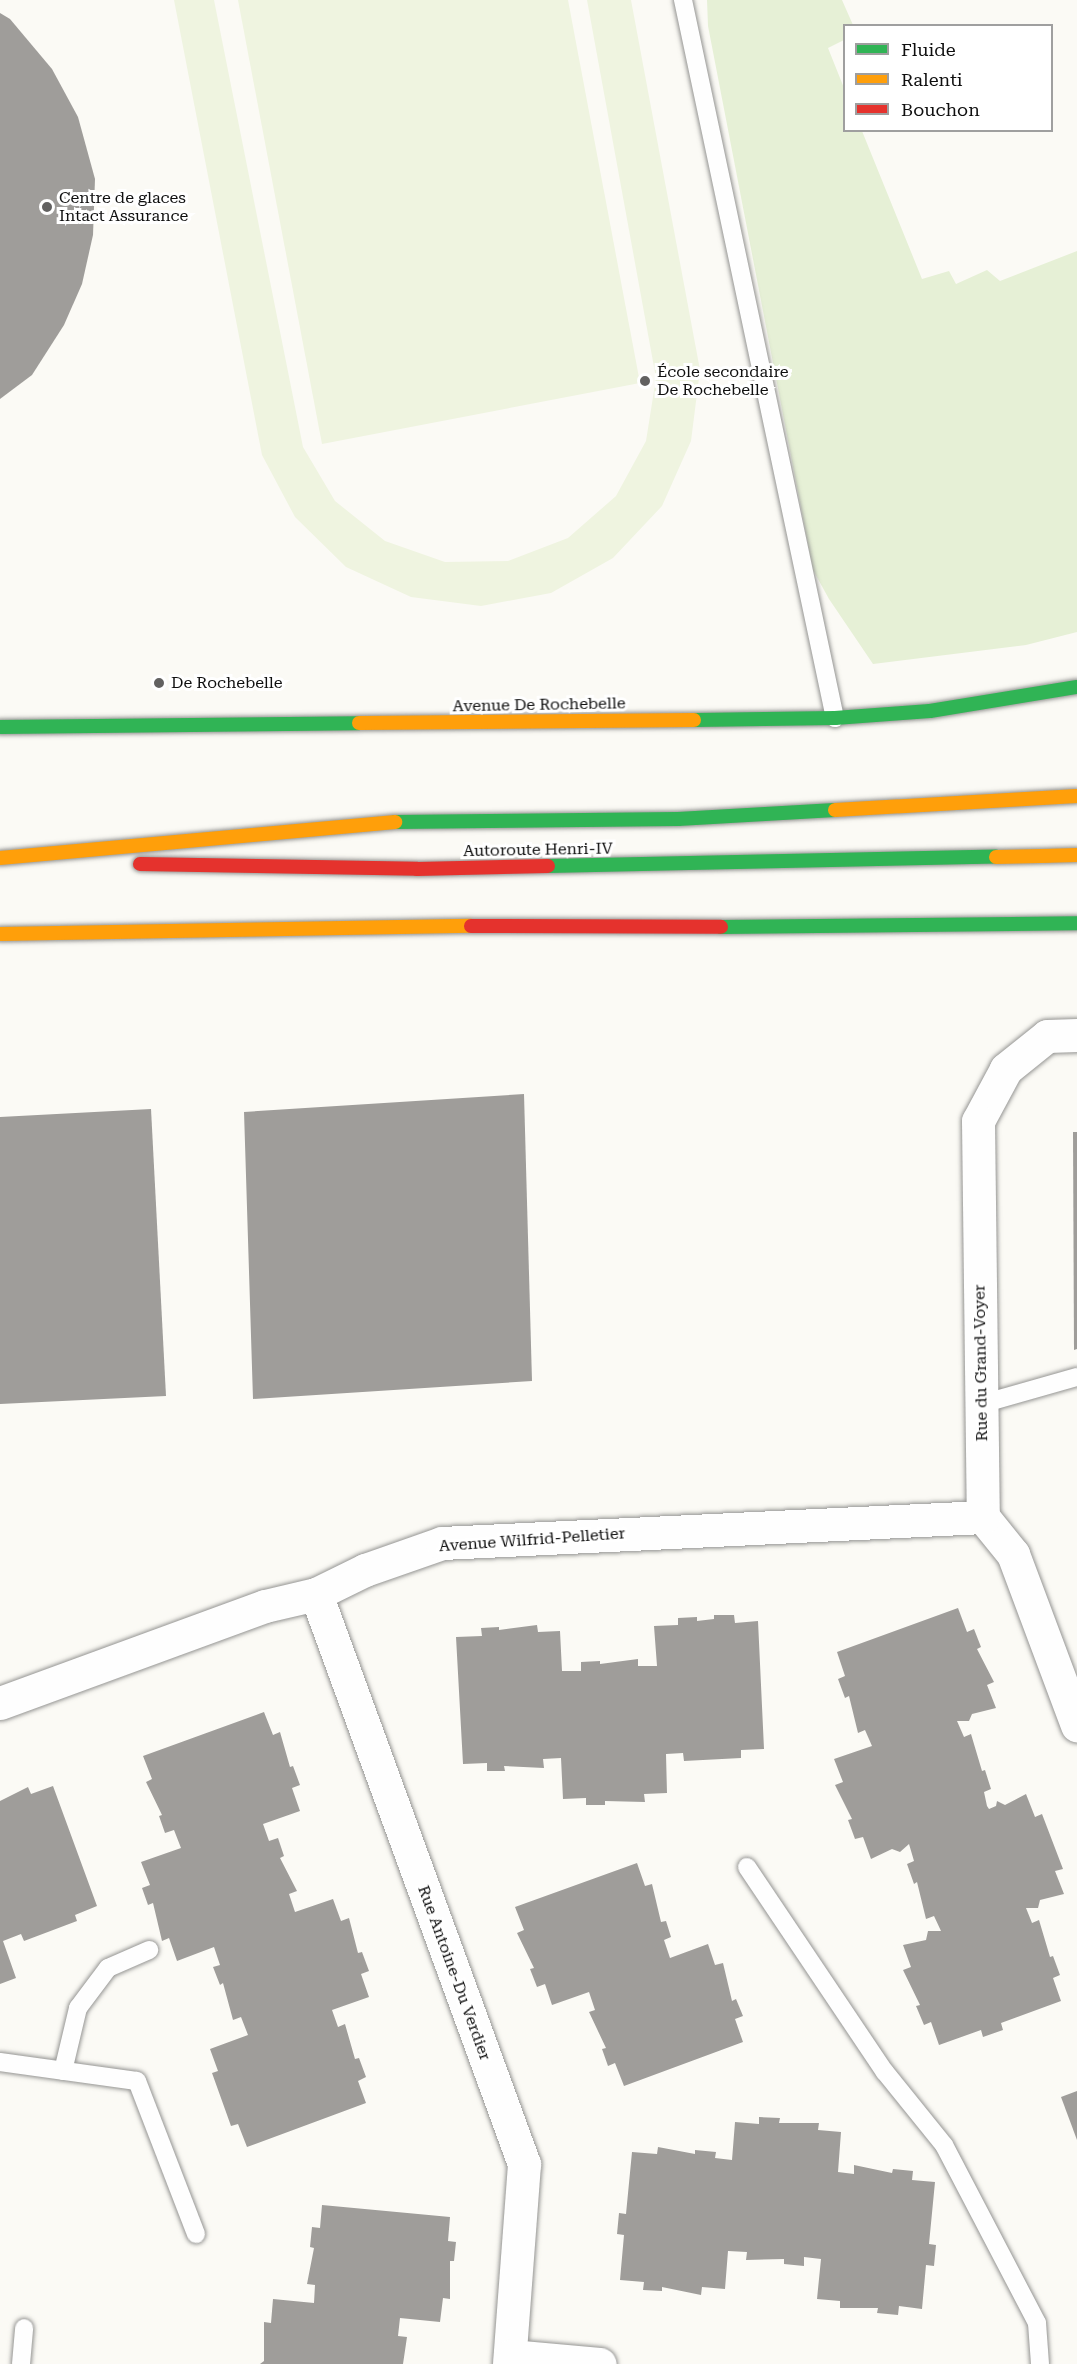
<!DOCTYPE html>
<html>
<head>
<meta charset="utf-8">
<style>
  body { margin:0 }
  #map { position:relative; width:1077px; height:2364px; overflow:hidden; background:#fbfaf5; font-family:"Roboto Serif",serif }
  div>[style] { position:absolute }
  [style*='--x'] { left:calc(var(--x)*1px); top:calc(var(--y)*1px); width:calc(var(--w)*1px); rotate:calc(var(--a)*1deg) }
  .green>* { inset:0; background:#e6f0d6 }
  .pitch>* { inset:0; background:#eff4e0 }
  .building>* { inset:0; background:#9f9d9a }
  .roads { filter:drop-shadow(0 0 2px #959593) drop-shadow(0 0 2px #959593) }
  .lane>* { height:18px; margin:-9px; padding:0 9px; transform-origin:9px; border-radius:9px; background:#fefefe }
  .street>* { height:33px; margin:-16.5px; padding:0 16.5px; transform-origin:16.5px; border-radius:16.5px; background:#fefefe }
  .fast>* { height:14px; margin:-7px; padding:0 7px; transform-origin:7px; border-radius:7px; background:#30b455 }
  .slow>* { height:14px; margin:-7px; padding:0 7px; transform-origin:7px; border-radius:7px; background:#ff9f0a }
  .jam>* { height:14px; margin:-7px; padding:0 7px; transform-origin:7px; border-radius:7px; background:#e5322d }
  .dots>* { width:16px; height:16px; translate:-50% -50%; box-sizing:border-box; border:3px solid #fff; border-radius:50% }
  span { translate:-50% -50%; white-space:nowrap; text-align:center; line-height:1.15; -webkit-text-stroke:6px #fff; paint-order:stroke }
  .poi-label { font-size:16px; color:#0f0f0f }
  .left { translate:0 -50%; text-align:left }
  .street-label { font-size:16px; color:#0f0f0f }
  .legend { position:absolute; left:843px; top:24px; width:210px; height:108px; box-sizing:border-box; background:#fff; border:2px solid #9f9f9f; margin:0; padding:8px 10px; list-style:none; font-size:18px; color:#0f0f0f }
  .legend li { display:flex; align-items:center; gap:12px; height:30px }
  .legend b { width:30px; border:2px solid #9f9f9f }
</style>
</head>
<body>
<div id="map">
  <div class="green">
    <div style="clip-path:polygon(707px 0,842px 0,853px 25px,844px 26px,844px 40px,828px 48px,844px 88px,844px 130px,862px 131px,922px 279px,949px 271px,956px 284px,987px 270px,1000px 281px,1077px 251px,1077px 632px,1026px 645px,873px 664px,829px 599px,813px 570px,708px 26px)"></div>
  </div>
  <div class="pitch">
    <div style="clip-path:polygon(174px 0,214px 0,303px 447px,335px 501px,385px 541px,445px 562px,508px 561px,568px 538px,616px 496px,646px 441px,656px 378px,587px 0,631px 0,700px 370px,691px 441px,662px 506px,613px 558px,551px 593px,481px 606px,411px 597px,346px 567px,295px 517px,262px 455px)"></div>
    <div style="clip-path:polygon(238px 0,568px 0,640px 383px,322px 444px)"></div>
  </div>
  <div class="building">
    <div style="clip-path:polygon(0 13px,10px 19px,52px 69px,78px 117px,95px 179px,93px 235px,82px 284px,64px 325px,32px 375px,0 399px)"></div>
    <div style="clip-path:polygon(524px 1094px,532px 1381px,253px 1399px,244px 1112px)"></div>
    <div style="clip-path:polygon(151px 1109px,166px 1396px,0 1404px,0 1117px)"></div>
    <div style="clip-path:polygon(1073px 1132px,1077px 1132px,1077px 1349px,1074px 1350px)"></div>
    <div style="clip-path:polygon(958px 1608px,967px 1632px,974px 1629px,981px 1647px,977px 1649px,994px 1682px,987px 1685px,996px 1708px,972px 1714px,969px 1721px,957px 1721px,964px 1737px,971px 1734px,982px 1771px,985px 1770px,991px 1789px,984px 1792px,987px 1806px,989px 1809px,996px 1806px,997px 1801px,1005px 1805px,1026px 1794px,1035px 1817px,1042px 1814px,1063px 1869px,1055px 1871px,1064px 1894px,1040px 1900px,1038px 1908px,1026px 1908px,1032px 1923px,1039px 1920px,1050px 1957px,1053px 1956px,1060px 1975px,1053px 1978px,1061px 2001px,1001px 2023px,1003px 2030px,983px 2037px,981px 2030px,939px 2045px,931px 2022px,924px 2025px,916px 2006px,920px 2005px,903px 1970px,911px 1967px,903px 1945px,926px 1940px,928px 1931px,941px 1931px,934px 1916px,926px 1919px,917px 1882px,914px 1884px,907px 1864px,914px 1861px,909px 1844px,900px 1852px,892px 1849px,871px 1859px,863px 1837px,855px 1839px,848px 1820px,852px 1819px,835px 1785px,843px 1782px,834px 1759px,872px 1746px,865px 1730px,858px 1733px,849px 1696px,845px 1698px,838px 1679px,845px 1676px,837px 1652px)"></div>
    <div style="clip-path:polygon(714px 1615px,734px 1615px,735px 1623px,758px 1621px,764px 1749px,741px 1750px,741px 1758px,684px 1761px,683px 1753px,666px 1754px,667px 1793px,644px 1794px,645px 1802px,605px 1801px,605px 1805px,586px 1805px,586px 1798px,563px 1799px,561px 1758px,543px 1759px,544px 1768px,504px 1766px,505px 1771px,487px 1771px,487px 1763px,463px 1764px,456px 1637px,482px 1636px,481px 1628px,499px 1627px,499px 1630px,537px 1625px,538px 1632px,560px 1631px,562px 1671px,581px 1671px,581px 1662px,600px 1661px,600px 1664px,638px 1659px,638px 1666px,657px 1666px,654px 1626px,678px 1625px,678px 1618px,697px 1617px,697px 1621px,714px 1619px)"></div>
    <div style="clip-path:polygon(264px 1712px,273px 1735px,280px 1732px,290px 1767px,293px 1766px,300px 1785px,292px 1788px,300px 1811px,263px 1824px,269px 1841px,278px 1838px,284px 1856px,280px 1858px,297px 1891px,289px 1894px,295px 1912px,333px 1899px,341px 1921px,349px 1918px,358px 1953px,362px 1952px,369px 1971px,361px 1974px,369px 1997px,332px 2010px,338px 2027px,345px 2024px,355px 2059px,359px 2058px,366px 2077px,358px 2081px,366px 2103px,247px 2147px,238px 2124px,231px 2126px,212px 2073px,218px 2071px,210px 2049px,248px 2035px,241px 2017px,233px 2020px,223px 1983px,220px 1985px,213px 1967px,220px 1965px,214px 1947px,177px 1961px,169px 1938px,162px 1941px,153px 1903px,148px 1905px,142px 1888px,150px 1885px,141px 1862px,181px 1848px,174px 1830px,165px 1833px,159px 1816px,162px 1815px,146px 1782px,152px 1779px,143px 1756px)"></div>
    <div style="clip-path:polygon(53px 1786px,97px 1906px,75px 1915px,77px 1921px,24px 1941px,21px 1934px,3px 1941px,16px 1978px,0 1984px,0 1801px,28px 1787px,31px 1794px)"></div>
    <div style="clip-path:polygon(637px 1863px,645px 1886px,652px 1884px,661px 1922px,666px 1921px,671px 1937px,664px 1940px,670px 1958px,708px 1944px,715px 1965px,723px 1963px,732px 2001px,736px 1999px,743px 2016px,735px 2019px,743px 2042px,624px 2086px,615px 2063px,608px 2066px,602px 2049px,606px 2048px,589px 2012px,595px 2010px,589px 1992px,552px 2005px,545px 1984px,537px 1987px,530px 1969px,534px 1968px,517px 1933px,524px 1930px,515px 1907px)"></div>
    <div style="clip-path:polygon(1077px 2091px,1077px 2140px,1061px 2097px)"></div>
    <div style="clip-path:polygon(759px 2117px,780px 2118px,779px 2123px,819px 2123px,818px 2130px,841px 2132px,838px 2172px,854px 2174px,854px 2165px,892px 2173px,893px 2169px,913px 2171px,912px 2180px,935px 2182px,929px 2244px,936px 2245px,934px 2266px,926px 2265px,922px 2309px,899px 2306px,898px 2315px,877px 2313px,878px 2308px,840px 2308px,840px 2301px,817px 2299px,821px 2259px,804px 2257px,804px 2266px,784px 2264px,784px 2259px,746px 2260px,747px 2252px,728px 2251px,725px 2289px,702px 2287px,701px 2295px,662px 2287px,662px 2291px,643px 2290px,644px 2282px,620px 2280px,624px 2235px,617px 2234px,619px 2213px,626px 2214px,632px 2152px,657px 2154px,658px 2147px,695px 2154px,695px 2150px,716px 2152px,715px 2158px,732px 2160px,735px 2122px,759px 2124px)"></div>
    <div style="clip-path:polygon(322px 2205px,450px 2217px,448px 2241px,456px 2242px,454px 2261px,450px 2261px,450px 2299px,443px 2298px,440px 2322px,400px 2318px,398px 2336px,407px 2337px,403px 2364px,260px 2364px,264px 2361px,264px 2322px,271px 2323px,273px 2299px,314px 2303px,315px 2285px,307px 2284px,314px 2248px,310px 2247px,312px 2227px,320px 2228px)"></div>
  </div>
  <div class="roads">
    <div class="lane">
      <div style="--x:683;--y:0;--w:734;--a:78.05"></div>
      <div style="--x:982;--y:1404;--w:99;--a:-15.9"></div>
      <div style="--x:747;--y:1867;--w:247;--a:56.1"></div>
      <div style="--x:885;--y:2072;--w:94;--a:51.1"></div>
      <div style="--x:944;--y:2145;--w:201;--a:62.4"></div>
      <div style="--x:1037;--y:2323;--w:41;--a:85.8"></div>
      <div style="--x:0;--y:2062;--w:138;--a:7.9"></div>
      <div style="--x:137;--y:2081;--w:164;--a:68.9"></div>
      <div style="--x:63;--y:2071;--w:65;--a:-76.6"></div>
      <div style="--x:78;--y:2008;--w:50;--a:-53.1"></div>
      <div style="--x:108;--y:1968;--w:45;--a:-23.7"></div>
      <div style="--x:21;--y:2364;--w:36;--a:-85"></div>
    </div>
    <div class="street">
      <div style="--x:1077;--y:1035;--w:30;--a:178"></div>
      <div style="--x:1047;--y:1036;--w:53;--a:141.2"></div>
      <div style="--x:1006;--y:1069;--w:59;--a:118.3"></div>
      <div style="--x:978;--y:1121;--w:396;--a:89.3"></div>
      <div style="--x:983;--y:1517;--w:48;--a:51"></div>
      <div style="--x:1013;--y:1554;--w:183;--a:69.5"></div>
      <div style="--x:316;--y:1594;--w:607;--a:69.95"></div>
      <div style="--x:524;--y:2164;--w:201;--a:94.3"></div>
      <div style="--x:0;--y:1703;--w:282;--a:-20.1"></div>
      <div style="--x:265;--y:1606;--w:52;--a:-13.2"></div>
      <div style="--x:316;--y:1594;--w:55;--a:-26.1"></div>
      <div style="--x:365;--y:1570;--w:82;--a:-19.3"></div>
      <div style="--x:442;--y:1543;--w:542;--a:-2.75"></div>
      <div style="--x:510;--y:2356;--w:90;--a:5.1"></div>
    </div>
    <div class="fast">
      <div style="--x:694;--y:720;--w:141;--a:-0.8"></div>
      <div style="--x:835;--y:718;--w:95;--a:-4.2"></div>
      <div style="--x:930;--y:711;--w:149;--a:-9.3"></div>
      <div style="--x:0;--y:727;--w:359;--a:-0.6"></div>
      <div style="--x:395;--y:822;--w:283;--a:-0.6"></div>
      <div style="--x:678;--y:819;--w:157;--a:-3.3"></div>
      <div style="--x:548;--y:866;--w:448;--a:-1.2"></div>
      <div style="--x:721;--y:927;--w:356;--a:-0.6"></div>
    </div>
    <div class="slow">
      <div style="--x:359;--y:723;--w:335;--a:-0.5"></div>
      <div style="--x:835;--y:810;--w:242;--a:-3.3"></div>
      <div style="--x:996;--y:857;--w:81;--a:-1.4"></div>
      <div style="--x:0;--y:858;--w:397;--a:-5.2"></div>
      <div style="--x:0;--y:934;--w:471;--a:-1"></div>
    </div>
    <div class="jam">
      <div style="--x:140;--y:864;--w:277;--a:1"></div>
      <div style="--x:417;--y:869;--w:131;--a:-1.3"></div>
      <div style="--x:471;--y:926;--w:250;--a:0.2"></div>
    </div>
  </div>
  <div class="dots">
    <div style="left:47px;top:207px;background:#626160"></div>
    <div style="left:645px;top:381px;background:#626160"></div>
    <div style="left:159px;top:683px;background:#626160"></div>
  </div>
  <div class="poi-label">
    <span class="left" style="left:59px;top:207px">Centre de glaces<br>Intact Assurance</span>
    <span class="left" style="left:657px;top:381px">École secondaire<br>De Rochebelle</span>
    <span class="left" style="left:171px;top:683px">De Rochebelle</span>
  </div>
  <div class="street-label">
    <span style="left:539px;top:705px;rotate:-1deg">Avenue De Rochebelle</span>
    <span style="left:538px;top:850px;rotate:-1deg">Autoroute Henri-IV</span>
    <span style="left:981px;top:1363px;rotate:-91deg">Rue du Grand-Voyer</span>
    <span style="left:532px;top:1540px;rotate:-4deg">Avenue Wilfrid-Pelletier</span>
    <span style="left:454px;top:1973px;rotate:70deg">Rue Antoine-Du Verdier</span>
  </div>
  <ul class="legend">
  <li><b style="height:8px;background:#30b455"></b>Fluide</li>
  <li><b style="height:8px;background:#ff9f0a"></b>Ralenti</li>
  <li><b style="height:8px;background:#e5322d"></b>Bouchon</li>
  </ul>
</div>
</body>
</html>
